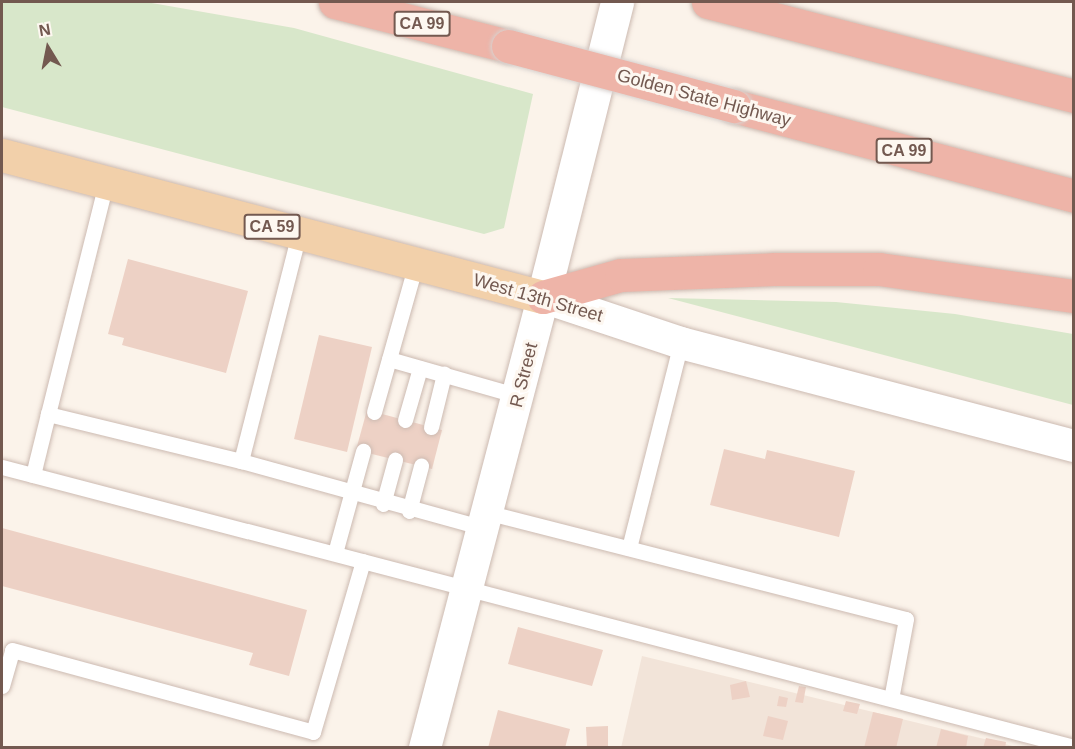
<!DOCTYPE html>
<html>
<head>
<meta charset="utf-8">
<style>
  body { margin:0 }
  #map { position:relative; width:1075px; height:749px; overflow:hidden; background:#fbf3ea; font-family:Helvetica,sans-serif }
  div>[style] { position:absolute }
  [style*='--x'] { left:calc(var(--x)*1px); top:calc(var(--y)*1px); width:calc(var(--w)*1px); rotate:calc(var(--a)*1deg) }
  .residential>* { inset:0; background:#f2e4d9 }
  .green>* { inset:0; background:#d8e7ca }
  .building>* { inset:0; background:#edd1c5 }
  .roads { filter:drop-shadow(0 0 2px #ccbab1) drop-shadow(0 0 2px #ccbab1) }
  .lane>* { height:15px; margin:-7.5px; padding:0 7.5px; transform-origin:7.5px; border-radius:7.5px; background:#fff }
  .street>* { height:32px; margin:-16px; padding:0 16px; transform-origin:16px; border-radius:16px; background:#fff }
  .secondary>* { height:33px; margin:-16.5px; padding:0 16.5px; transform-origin:16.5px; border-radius:16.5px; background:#fff }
  .primary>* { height:33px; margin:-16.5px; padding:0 16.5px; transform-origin:16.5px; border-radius:16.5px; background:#f2d0aa }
  .highway>* { height:33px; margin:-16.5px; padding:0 16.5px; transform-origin:16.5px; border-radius:16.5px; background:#eeb4a8 }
  .bridges { filter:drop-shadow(0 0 2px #d8d1ce) drop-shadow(0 0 2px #d8d1ce) }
  .highway-bridge>* { height:33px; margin:-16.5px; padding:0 16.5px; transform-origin:16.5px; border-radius:16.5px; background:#eeb4a8 }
  span { translate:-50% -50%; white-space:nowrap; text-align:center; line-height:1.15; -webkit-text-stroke:6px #fdf7f0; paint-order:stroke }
  .shield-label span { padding:2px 4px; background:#fdf7f0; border:2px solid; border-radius:4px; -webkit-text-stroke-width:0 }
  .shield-label { font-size:16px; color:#735950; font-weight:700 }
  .street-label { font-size:18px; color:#735950 }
  .frame { position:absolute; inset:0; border:3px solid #735950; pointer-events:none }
  .north { position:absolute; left:18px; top:18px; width:60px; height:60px; -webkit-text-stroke:4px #fdf7f0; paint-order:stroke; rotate:350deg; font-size:16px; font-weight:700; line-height:24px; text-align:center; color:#735950 }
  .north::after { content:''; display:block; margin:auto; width:21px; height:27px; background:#735950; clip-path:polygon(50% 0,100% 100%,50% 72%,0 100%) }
</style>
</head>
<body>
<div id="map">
  <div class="residential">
    <div style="clip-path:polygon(642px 656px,1017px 747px,621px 748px)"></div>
  </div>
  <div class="green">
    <div style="clip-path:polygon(2px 2px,146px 2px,294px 28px,533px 94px,504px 228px,484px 234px,2px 107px)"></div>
    <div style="clip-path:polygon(668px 298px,836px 302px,955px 314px,1073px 334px,1073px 405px)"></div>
  </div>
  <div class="building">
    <div style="clip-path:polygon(128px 259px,248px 291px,226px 373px,122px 345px,124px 338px,108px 334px)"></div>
    <div style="clip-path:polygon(319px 335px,372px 347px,347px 452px,294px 439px)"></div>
    <div style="clip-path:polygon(367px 410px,442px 430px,432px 469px,356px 450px)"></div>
    <div style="clip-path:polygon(724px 449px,765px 459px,767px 450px,855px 471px,839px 537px,710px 505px)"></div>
    <div style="clip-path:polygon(2px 528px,307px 610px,289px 676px,249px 665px,253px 653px,2px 586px)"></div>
    <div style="clip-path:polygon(518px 627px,603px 650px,592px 686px,508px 664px)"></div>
    <div style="clip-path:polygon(746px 681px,750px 697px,732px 700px,730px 685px)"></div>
    <div style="clip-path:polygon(799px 686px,806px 687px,803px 703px,795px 702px)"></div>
    <div style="clip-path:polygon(779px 696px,788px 698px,786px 707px,777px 706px)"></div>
    <div style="clip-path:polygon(846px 701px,860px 704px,857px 714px,843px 711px)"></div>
    <div style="clip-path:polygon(498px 710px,570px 729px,565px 748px,488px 748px)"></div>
    <div style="clip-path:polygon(873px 712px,903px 719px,896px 748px,864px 748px)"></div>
    <div style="clip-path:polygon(768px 716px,788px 721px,783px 740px,763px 736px)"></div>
    <div style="clip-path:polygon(608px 726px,608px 748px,587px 748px,586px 727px)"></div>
    <div style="clip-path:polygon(941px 729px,968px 736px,966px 748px,936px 748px)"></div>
    <div style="clip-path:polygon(986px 738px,1006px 742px,1005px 748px,983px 748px)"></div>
  </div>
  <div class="roads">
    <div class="lane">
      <div style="--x:106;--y:183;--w:238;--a:104.1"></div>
      <div style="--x:48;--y:414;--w:199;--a:13.7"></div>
      <div style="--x:241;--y:461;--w:234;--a:-75.7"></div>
      <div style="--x:389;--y:359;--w:135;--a:15.9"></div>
      <div style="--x:374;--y:412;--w:154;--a:-74.2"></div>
      <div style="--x:405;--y:420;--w:54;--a:-73.9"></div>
      <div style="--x:431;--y:427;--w:55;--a:-76.2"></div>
      <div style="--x:241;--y:461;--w:253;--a:15.4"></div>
      <div style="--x:2;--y:467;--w:1108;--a:14.64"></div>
      <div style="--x:33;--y:475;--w:63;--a:-76.2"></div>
      <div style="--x:383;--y:504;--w:46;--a:-74.7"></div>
      <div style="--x:409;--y:511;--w:47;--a:-75.1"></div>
      <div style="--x:490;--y:513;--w:429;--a:14.3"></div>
      <div style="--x:906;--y:619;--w:81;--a:100.6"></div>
      <div style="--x:629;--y:548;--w:211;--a:-75.8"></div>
      <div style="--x:335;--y:553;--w:106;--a:-74.6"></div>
      <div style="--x:2;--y:686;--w:37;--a:-74"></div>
      <div style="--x:12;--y:650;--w:312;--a:15.2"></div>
      <div style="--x:313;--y:732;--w:178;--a:-73.7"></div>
    </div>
    <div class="street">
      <div style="--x:425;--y:748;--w:466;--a:-75.3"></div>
      <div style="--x:543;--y:297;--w:145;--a:18.4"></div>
      <div style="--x:681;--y:343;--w:406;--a:14.7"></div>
    </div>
    <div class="secondary">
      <div style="--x:543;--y:297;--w:304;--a:-75.9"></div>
    </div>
    <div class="primary">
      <div style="--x:2;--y:155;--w:559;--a:14.71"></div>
    </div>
    <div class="highway">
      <div style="--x:335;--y:2;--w:179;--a:14.3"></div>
      <div style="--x:708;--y:2;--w:378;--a:14.4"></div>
      <div style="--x:734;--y:106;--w:352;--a:14.8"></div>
      <div style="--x:543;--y:297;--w:81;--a:-15.8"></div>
      <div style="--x:621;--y:275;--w:153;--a:-2.2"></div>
      <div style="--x:774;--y:269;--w:105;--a:0"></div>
      <div style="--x:879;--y:269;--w:197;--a:7.9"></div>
    </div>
  </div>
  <div class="bridges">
    <div class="highway-bridge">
      <div style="--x:508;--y:46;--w:234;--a:14.9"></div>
    </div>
  </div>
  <div class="shield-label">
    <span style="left:422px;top:24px">CA 99</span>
    <span style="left:904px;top:151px">CA 99</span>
    <span style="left:272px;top:227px">CA 59</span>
  </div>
  <div class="street-label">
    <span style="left:704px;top:98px;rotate:15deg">Golden State Highway</span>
    <span style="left:538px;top:298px;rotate:16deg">West 13th Street</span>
    <span style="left:524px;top:375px;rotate:-76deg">R Street</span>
  </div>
  <div class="frame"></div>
  <div class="north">N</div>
</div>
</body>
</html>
